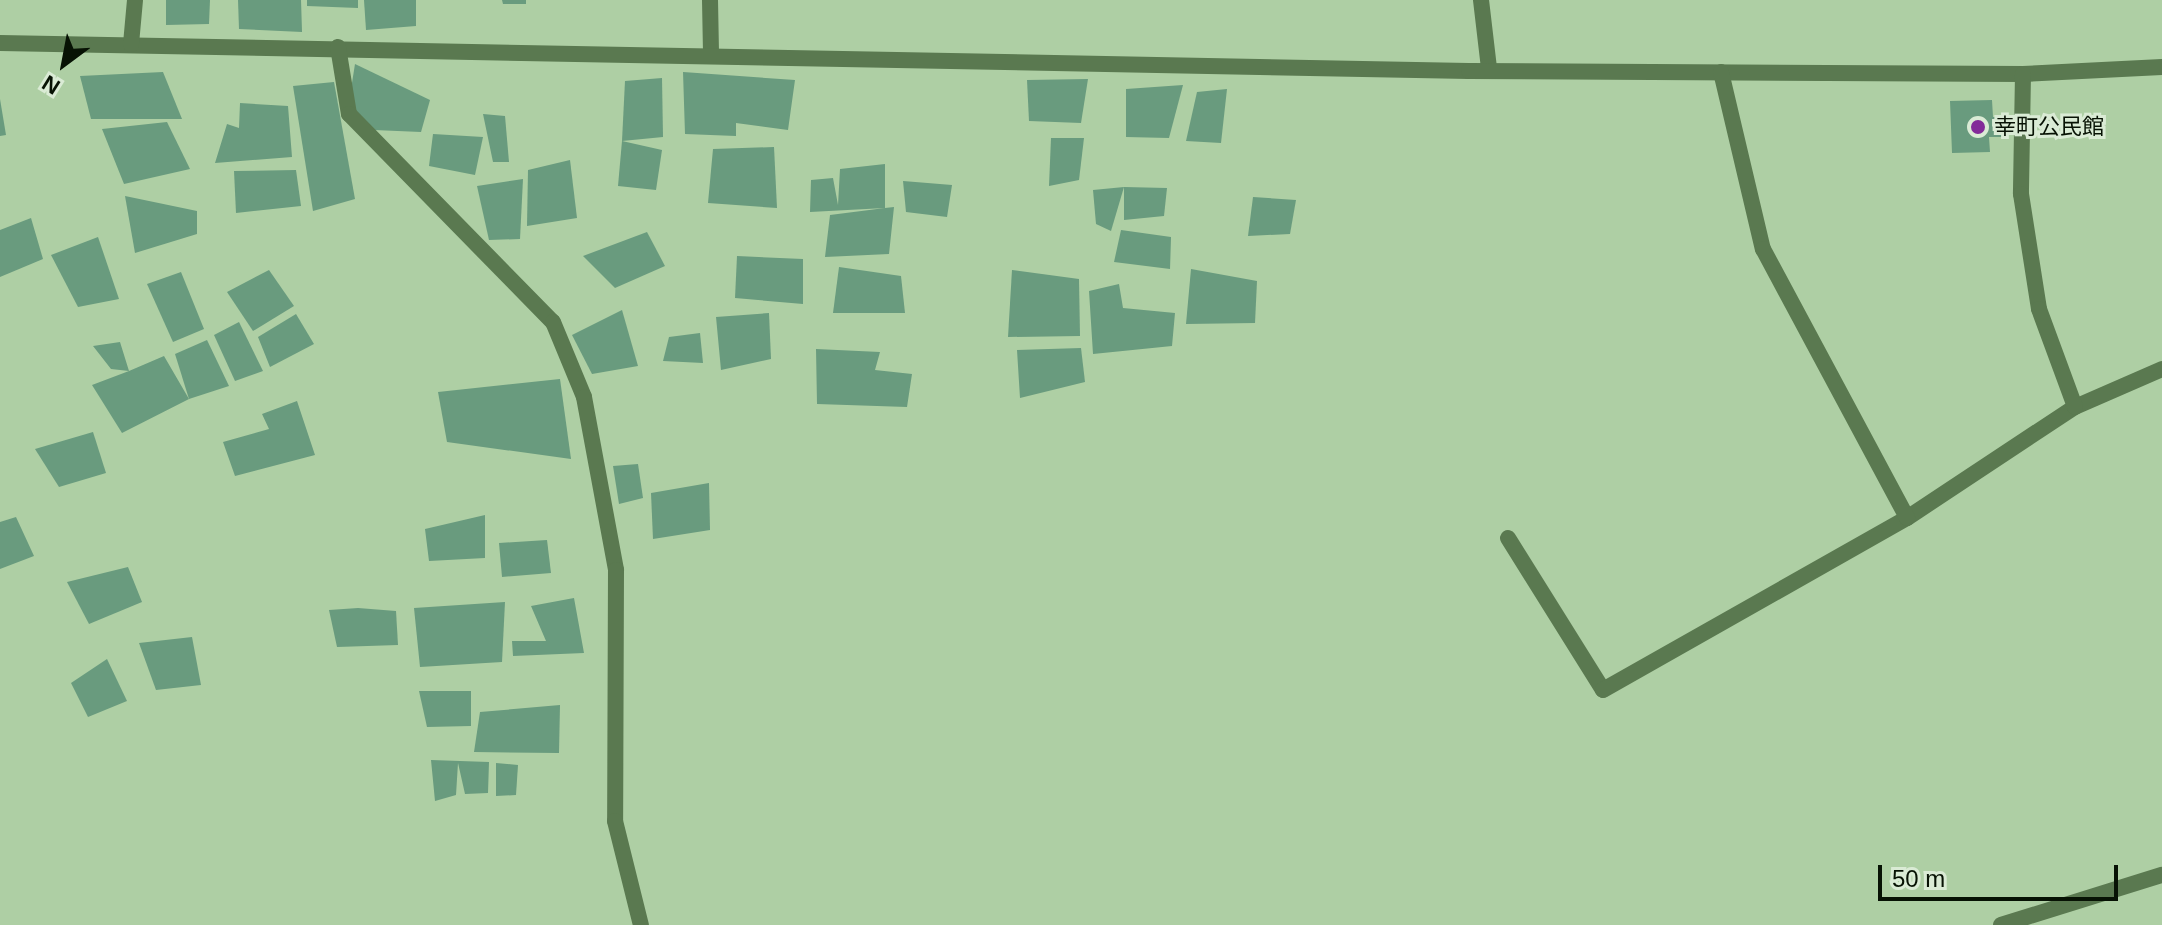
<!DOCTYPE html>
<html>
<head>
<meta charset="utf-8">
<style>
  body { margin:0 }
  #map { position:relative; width:2162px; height:925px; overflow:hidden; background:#aecfa4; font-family:Arial,"Noto Sans JP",sans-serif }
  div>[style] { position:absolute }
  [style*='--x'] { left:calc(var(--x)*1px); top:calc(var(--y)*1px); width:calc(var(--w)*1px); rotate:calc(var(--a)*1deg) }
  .building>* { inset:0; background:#699b7e }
  .lane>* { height:16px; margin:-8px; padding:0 8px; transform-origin:8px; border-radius:8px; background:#5a7950 }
  .street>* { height:16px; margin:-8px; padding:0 8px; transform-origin:8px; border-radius:8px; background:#5a7950 }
  .dots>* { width:22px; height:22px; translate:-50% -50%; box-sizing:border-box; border:4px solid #daebd5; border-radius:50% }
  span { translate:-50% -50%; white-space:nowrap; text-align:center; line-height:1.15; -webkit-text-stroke:6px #daebd5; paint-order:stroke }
  .poi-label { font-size:22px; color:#071204 }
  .left { translate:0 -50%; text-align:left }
  .north { position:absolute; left:24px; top:24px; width:80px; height:80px; -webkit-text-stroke:6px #daebd5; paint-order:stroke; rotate:212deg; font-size:22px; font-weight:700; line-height:32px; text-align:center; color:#071204 }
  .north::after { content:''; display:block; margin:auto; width:28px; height:36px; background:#071204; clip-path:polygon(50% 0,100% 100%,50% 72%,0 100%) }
  .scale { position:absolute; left:1878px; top:865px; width:240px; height:36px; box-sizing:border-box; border:4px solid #071204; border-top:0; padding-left:10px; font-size:24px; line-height:28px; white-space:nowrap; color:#071204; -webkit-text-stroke:6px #daebd5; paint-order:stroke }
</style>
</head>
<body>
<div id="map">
  <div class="building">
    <div style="clip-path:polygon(166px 0,210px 0,209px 24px,166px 25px)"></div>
    <div style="clip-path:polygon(238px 0,301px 0,302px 32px,239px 29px)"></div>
    <div style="clip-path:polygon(307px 0,358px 0,358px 8px,307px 6px)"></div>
    <div style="clip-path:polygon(364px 0,416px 0,416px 26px,366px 30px)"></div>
    <div style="clip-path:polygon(502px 0,526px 0,526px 4px,503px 4px)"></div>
    <div style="clip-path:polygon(355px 64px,430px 100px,421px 132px,374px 130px,348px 108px)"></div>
    <div style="clip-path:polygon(163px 72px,182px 119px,91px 119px,80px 76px)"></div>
    <div style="clip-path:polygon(683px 72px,795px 80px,788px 130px,736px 123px,736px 136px,685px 134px)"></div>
    <div style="clip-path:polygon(662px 78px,663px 137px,622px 141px,625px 81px)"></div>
    <div style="clip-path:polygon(1088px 79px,1081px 123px,1029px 121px,1027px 80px)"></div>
    <div style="clip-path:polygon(334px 82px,355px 199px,313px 211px,293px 86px)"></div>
    <div style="clip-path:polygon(1183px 85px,1169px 138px,1126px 137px,1126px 89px)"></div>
    <div style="clip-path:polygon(1227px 89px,1221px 143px,1186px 141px,1197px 92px)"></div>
    <div style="clip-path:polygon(0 99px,6px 135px,0 136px)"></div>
    <div style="clip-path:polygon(1992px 100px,1993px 117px,2005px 117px,2005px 137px,1989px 137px,1990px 152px,1952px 153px,1950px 101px)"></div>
    <div style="clip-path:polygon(240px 103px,288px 106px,292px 157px,215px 163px,227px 124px,239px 128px)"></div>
    <div style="clip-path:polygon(483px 114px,505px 116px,509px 162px,493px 162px)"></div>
    <div style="clip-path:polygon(167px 122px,190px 169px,124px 184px,102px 129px)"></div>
    <div style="clip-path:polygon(433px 134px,483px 137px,475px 175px,429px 166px)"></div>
    <div style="clip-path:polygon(1051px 138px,1084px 138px,1079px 180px,1049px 186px)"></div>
    <div style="clip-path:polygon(622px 141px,662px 150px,656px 190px,618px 186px)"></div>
    <div style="clip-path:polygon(774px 147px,777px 208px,708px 203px,713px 149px)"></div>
    <div style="clip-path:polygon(570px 160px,577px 218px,527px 226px,528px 170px)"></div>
    <div style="clip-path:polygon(885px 164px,885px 208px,894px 207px,889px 254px,825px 257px,830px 215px,885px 208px,810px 212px,811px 180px,833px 178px,838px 205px,840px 169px)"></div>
    <div style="clip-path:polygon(296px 170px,301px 206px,236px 213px,234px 171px)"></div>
    <div style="clip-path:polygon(523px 179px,520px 239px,489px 240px,477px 186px)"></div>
    <div style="clip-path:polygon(903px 181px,952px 185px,947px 217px,906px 212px)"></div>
    <div style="clip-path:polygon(1124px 187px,1167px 188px,1164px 216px,1124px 220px)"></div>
    <div style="clip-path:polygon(1124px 187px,1111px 231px,1096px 224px,1093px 190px)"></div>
    <div style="clip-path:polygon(125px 196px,197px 211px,197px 234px,135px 253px)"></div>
    <div style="clip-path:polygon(1253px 197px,1296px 200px,1290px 234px,1248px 236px)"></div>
    <div style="clip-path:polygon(31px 218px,43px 259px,0 277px,0 230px)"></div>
    <div style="clip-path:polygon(1121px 230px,1171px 237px,1170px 269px,1114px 262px)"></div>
    <div style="clip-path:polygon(647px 232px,665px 266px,615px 288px,583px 256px)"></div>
    <div style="clip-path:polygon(98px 237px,119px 299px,78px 307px,51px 255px)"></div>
    <div style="clip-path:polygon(737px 256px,803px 259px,803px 304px,735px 298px)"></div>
    <div style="clip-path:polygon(839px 267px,901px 276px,905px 313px,833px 313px)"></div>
    <div style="clip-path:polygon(1191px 269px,1257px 281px,1255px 323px,1186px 324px)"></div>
    <div style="clip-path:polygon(269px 270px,294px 306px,253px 331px,227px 292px)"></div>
    <div style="clip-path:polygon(1012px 270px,1079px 279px,1080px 336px,1008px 337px)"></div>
    <div style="clip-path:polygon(181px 272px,204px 329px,173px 342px,147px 284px)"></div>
    <div style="clip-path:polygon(1119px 284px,1123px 308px,1175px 313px,1172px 346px,1093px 354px,1089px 291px)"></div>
    <div style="clip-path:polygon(622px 310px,638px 366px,592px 374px,572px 335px)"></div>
    <div style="clip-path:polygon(769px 313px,771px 359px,721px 370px,716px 317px)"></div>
    <div style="clip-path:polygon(296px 314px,314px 344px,270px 367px,258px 337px)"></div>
    <div style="clip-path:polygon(239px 322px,263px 371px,235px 381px,214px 335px)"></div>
    <div style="clip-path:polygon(700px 333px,703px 363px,663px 361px,669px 337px)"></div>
    <div style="clip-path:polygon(207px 340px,229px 386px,189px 399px,175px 354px)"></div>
    <div style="clip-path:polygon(120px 342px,129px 371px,164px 356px,189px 399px,122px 433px,92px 385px,129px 371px,111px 369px,93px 346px)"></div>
    <div style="clip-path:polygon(1081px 348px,1085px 382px,1020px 398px,1017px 350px)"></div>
    <div style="clip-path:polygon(816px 349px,880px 352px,875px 370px,912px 374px,907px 407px,817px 404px)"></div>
    <div style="clip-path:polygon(560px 379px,571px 459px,447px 442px,438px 392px)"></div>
    <div style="clip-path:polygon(297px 401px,315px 455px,235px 476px,223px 442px,269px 429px,262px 414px)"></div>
    <div style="clip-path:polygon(93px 432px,106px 473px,59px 487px,35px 449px)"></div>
    <div style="clip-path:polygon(638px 464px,643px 498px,619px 504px,613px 466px)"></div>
    <div style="clip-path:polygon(709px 483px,710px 530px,653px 539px,651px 493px)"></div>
    <div style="clip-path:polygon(485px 515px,485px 558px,429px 561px,425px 529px)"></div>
    <div style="clip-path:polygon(16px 517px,34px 556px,0 569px,0 522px)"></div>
    <div style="clip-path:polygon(547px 540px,551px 573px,502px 577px,499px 543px)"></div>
    <div style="clip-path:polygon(128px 567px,142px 602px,89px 624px,67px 582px)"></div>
    <div style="clip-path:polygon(574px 598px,584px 653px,513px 656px,512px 641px,546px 641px,531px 606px)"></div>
    <div style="clip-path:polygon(505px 602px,502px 662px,420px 667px,414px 608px)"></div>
    <div style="clip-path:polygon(358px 608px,396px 611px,398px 645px,337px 647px,329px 610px)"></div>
    <div style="clip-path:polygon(192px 637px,201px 685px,156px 690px,139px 643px)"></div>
    <div style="clip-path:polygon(107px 659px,127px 701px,88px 717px,71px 683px)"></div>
    <div style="clip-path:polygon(419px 691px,471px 691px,471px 726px,427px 727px)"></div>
    <div style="clip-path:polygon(560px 705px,559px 753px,474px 752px,480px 712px)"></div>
    <div style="clip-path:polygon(431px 760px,489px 762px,488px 793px,465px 794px,458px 763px,456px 795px,435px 801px)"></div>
    <div style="clip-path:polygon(496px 763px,518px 765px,516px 795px,496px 796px)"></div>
  </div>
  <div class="lane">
    <div style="--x:1508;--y:538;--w:179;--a:58"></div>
    <div style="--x:1603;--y:690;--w:349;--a:-29.5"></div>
    <div style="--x:1907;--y:518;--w:201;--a:-33.5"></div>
    <div style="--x:2075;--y:407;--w:95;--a:-23.6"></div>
  </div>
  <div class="street">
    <div style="--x:710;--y:0;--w:52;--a:88.9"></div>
    <div style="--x:1481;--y:0;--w:68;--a:83.3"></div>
    <div style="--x:0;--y:43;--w:1469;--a:1.09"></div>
    <div style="--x:1469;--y:71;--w:554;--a:0.31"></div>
    <div style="--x:2023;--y:74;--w:139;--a:-2.9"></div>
    <div style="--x:131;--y:44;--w:44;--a:-84.8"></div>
    <div style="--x:338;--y:47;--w:68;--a:80.7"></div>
    <div style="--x:349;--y:114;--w:291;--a:45.6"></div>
    <div style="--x:553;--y:322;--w:81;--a:67.5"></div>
    <div style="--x:584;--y:397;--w:176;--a:79.5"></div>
    <div style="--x:616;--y:570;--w:251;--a:90.2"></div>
    <div style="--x:615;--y:821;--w:107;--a:76"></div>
    <div style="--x:1721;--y:72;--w:182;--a:76.7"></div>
    <div style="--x:1763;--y:249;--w:305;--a:61.8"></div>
    <div style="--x:2023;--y:74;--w:120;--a:91"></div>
    <div style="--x:2021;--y:194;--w:116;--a:81.1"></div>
    <div style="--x:2039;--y:309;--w:104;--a:69.8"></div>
    <div style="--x:2001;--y:925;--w:169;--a:-17.3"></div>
  </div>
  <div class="dots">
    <div style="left:1978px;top:127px;background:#832b99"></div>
  </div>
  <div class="poi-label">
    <span class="left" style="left:1994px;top:127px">幸町公民館</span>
  </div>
  <div class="north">N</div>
  <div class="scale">50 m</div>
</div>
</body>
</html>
